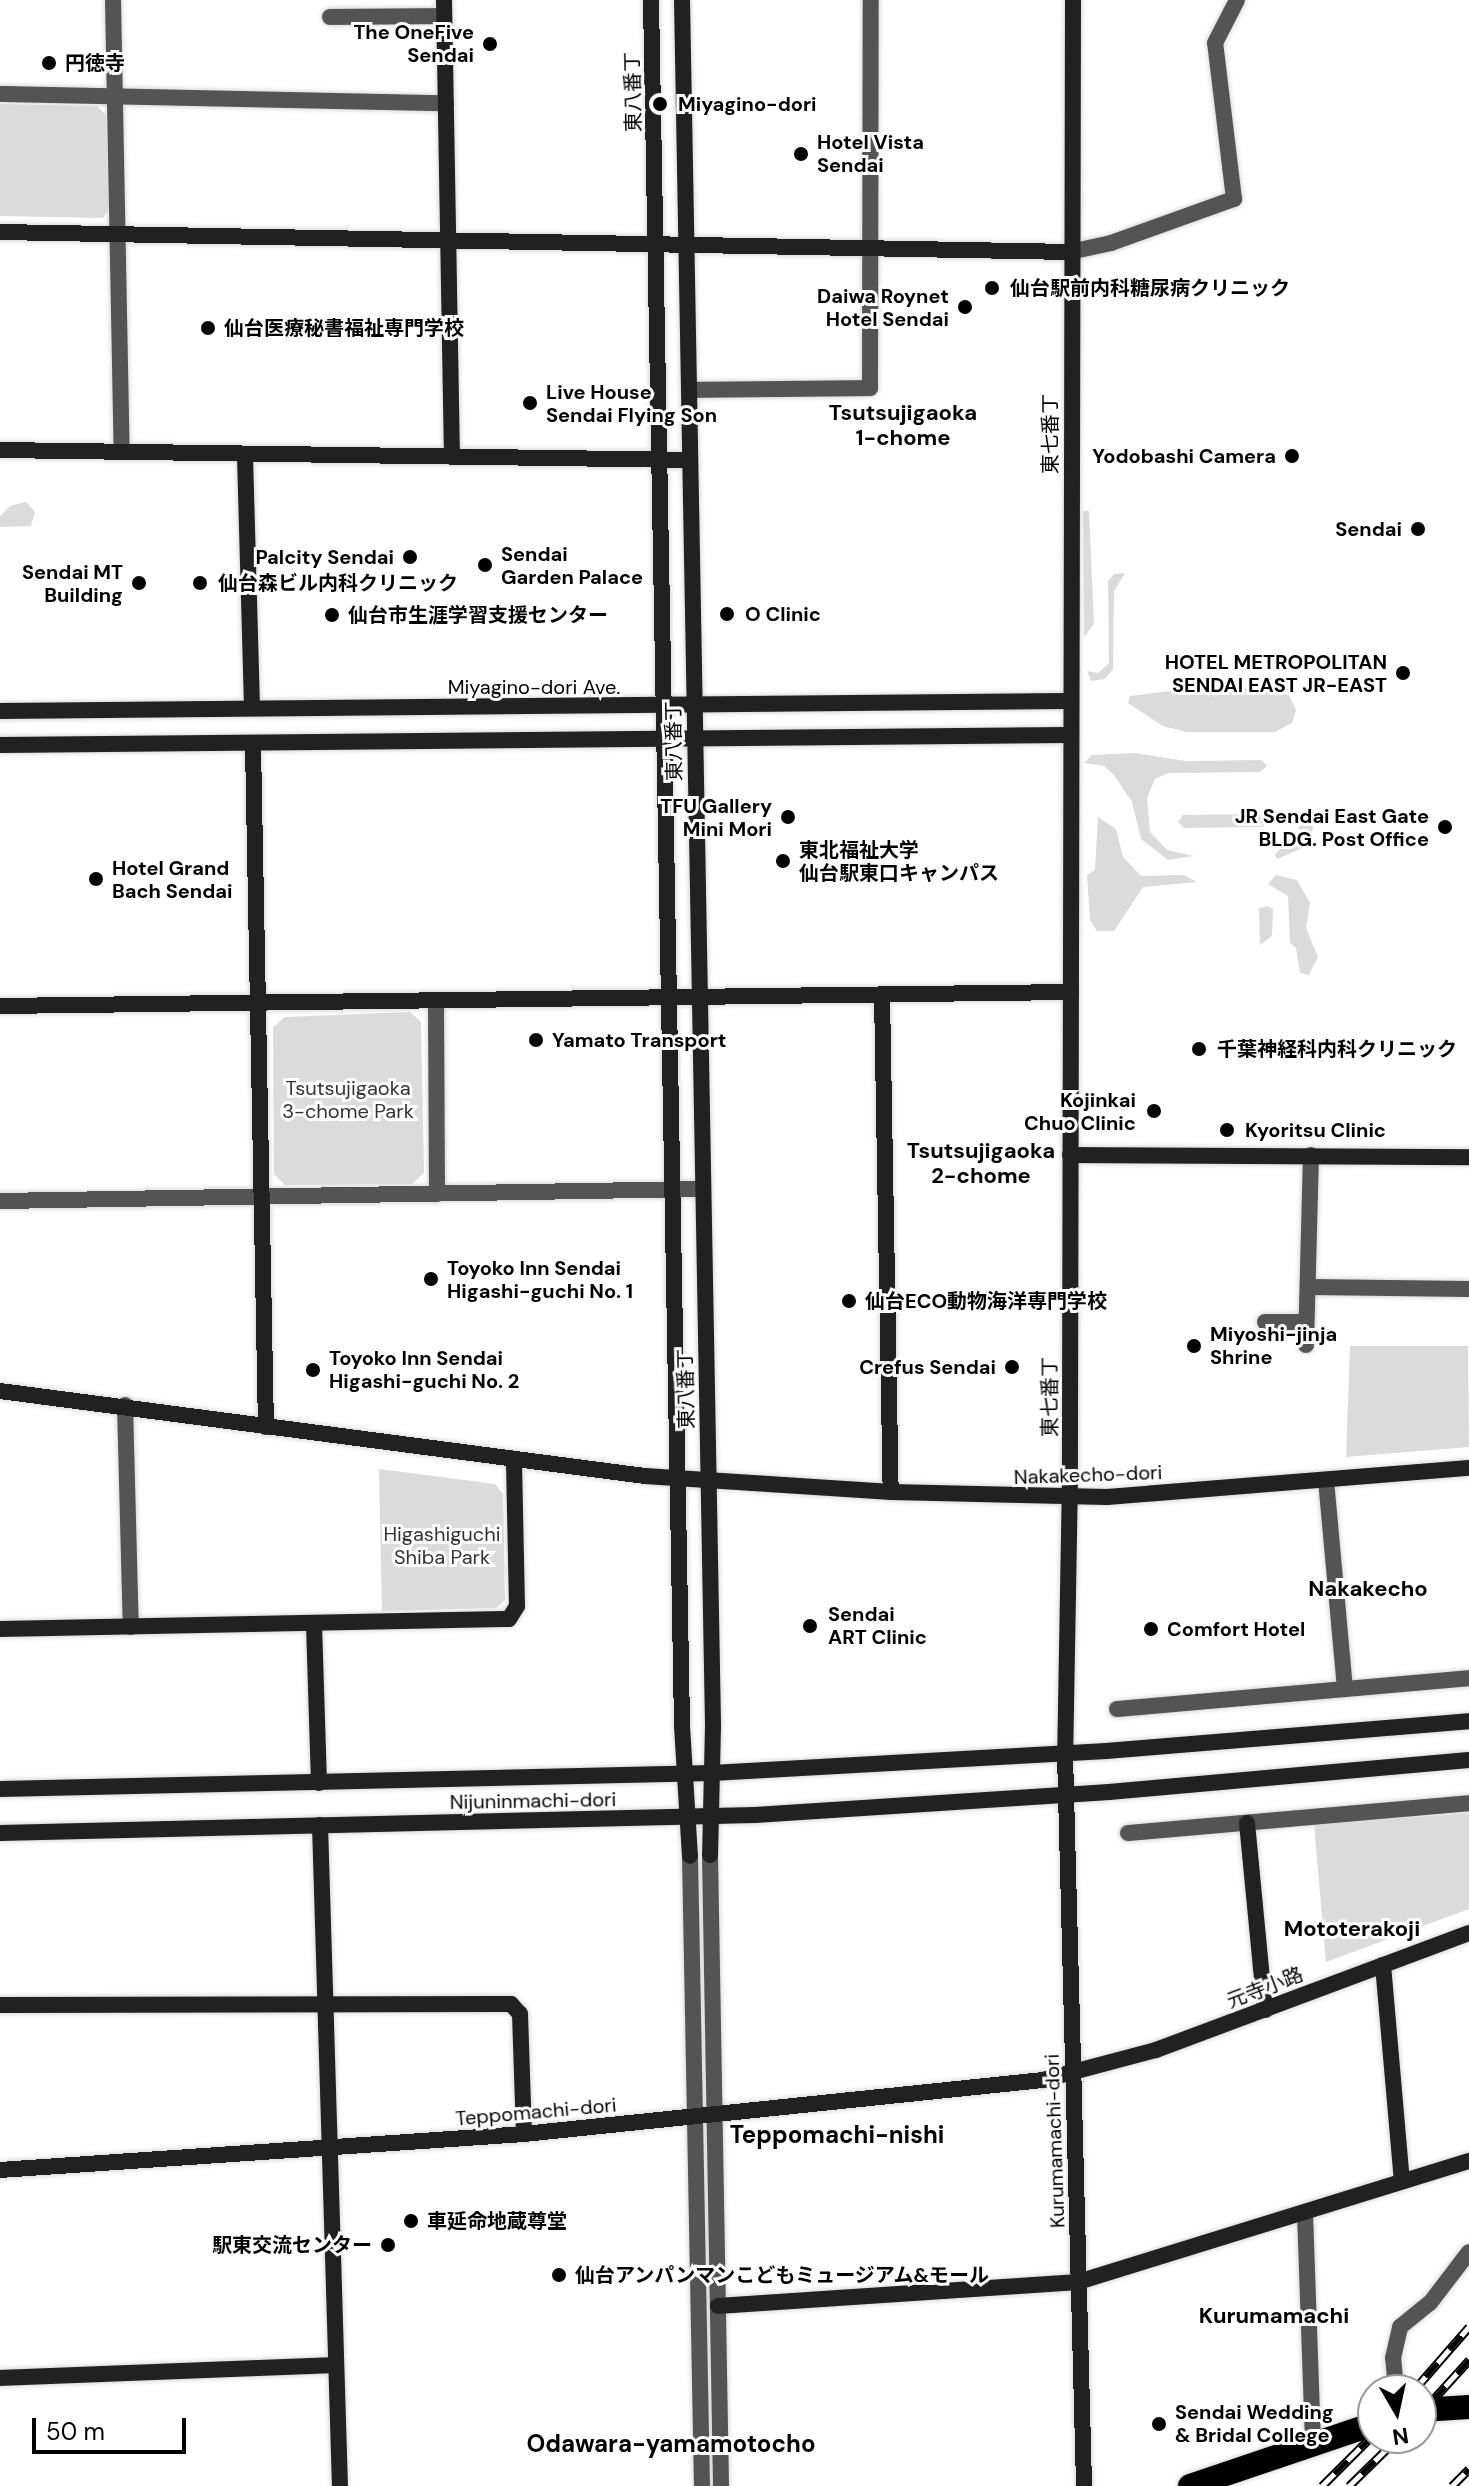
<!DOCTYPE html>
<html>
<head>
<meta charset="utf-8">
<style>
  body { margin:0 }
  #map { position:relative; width:1469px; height:2486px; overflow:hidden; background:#fff; font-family:"DM Sans","Noto Sans JP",sans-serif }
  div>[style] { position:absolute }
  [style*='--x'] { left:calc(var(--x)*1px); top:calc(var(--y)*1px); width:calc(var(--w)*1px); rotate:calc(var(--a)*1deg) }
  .green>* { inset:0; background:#dbdbdb }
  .roads { filter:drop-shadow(0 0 2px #dbdbdb) drop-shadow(0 0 2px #dbdbdb) }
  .street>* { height:16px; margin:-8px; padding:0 8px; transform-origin:8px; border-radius:8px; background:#545454 }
  .secondary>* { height:16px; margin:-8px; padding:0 8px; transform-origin:8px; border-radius:8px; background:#212121 }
  .highway>* { height:24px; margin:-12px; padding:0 12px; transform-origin:12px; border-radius:12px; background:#000 }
  .rail>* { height:9px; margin-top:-4.5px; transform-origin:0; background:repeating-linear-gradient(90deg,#fff 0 18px,#000 0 36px); box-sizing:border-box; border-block:2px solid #000 }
  .dots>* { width:22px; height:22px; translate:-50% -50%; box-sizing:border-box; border:4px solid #fff; border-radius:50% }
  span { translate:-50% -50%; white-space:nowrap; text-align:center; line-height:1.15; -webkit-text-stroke:6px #fff; paint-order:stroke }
  .poi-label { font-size:20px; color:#000; font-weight:700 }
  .right { translate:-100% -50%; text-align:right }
  .left { translate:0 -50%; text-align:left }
  .street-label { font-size:20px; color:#000 }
  .park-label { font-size:20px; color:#323232 }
  .neighbourhood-label { font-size:22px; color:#000; font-weight:700 }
  .quarter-label { font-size:24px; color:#000; font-weight:700 }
  .north { position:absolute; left:1357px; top:2374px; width:80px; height:80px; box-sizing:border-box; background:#fff; border:2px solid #999; border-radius:50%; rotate:171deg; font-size:22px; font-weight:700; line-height:32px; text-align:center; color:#000 }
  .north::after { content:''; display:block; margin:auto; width:28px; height:36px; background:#000; clip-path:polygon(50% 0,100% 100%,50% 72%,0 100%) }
  .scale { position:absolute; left:32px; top:2418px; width:154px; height:36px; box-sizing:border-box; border:4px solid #000; border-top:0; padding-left:10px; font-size:24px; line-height:28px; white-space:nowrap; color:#000; -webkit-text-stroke:6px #fff; paint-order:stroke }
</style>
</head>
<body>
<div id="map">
  <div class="green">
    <div style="clip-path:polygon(0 104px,97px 106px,106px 115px,110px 208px,103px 218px,0 216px)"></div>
    <div style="clip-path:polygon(26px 502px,35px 512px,31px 526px,0 527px,0 516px,10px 506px)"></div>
    <div style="clip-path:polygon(1083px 511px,1089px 511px,1094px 624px,1084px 637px)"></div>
    <div style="clip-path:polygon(1125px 573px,1114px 591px,1113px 669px,1105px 679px,1091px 681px,1087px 671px,1098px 673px,1109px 663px,1108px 581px,1114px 574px)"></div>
    <div style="clip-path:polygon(1242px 687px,1289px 695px,1296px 710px,1292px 723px,1275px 732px,1187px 732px,1163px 726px,1128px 703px,1130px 696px,1169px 691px)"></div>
    <div style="clip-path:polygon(1135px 753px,1186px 761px,1262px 760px,1267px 766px,1260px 772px,1169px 773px,1155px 779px,1147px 798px,1150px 832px,1167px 850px,1194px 856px,1168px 860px,1141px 839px,1132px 802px,1114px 775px,1104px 766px,1084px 763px,1092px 755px)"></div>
    <div style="clip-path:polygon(1300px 810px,1314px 818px,1312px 834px,1300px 849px,1277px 859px,1275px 854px,1299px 831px)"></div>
    <div style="clip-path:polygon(1262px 814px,1267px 822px,1262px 827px,1184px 828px,1178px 822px,1183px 815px)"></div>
    <div style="clip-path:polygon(1098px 817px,1116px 829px,1123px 857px,1141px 876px,1184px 875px,1197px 882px,1143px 887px,1114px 931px,1097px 931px,1090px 920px,1087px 875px,1095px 870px)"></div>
    <div style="clip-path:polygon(1276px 875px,1297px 880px,1310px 903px,1306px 928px,1318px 957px,1309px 975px,1300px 973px,1296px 948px,1290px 943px,1288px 896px,1268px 884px)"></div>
    <div style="clip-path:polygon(1268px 906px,1273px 909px,1272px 936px,1260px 945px,1259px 908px)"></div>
    <div style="clip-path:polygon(410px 1012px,421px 1022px,424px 1173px,412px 1184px,285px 1185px,274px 1174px,273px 1027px,285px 1017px)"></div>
    <div style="clip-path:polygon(1350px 1346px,1468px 1346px,1469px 1447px,1346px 1457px)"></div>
    <div style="clip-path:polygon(379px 1469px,495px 1484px,503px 1494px,505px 1600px,496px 1608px,382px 1611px)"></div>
    <div style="clip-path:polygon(1469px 1813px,1469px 1909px,1326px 1962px,1314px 1825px)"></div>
  </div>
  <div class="roads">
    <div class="street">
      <div style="--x:113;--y:0;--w:452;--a:88.9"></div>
      <div style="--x:330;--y:17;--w:114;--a:-0.5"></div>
      <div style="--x:0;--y:94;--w:446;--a:1.2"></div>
      <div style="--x:1070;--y:252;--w:42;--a:-12.4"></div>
      <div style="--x:1111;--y:243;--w:131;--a:-19.7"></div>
      <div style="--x:1234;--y:199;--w:157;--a:-96.9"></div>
      <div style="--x:1215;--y:43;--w:48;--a:-62.9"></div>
      <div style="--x:689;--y:390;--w:181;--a:-0.6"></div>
      <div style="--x:870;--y:388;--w:388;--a:-89.9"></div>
      <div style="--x:436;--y:1000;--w:194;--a:89.7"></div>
      <div style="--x:0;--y:1201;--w:702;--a:-0.98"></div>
      <div style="--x:1310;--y:1287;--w:159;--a:0.7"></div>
      <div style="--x:1265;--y:1322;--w:41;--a:0"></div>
      <div style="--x:1306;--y:1345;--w:190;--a:-88.5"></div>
      <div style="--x:125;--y:1405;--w:222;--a:88.5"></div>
      <div style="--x:1326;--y:1480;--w:210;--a:84.8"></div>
      <div style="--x:1117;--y:1709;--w:353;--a:-5"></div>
      <div style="--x:1128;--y:1833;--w:342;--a:-5"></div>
      <div style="--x:710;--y:1855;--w:631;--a:89"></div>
      <div style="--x:690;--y:1856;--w:630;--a:88.91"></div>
      <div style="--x:1305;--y:2213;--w:230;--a:88"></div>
      <div style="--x:1396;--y:2390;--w:32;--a:-95"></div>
      <div style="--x:1393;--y:2358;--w:32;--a:-77"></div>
      <div style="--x:1400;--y:2327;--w:38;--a:-39"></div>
      <div style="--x:1430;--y:2303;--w:64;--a:-52.6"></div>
    </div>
    <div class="secondary">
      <div style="--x:444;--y:0;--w:457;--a:89"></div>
      <div style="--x:651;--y:0;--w:1726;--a:88.97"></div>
      <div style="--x:682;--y:1726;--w:130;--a:86.5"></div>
      <div style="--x:682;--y:0;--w:1726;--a:88.97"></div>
      <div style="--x:713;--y:1726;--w:129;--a:91.3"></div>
      <div style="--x:1073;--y:0;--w:1478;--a:90.12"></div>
      <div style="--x:1070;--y:1478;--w:276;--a:91"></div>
      <div style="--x:1065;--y:1754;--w:732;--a:88.51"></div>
      <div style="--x:0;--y:232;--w:1070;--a:1.07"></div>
      <div style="--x:0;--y:450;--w:690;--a:0.83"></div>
      <div style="--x:245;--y:456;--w:252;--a:88.4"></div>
      <div style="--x:0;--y:711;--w:1068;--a:-0.54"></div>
      <div style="--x:0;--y:745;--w:1068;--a:-0.54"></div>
      <div style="--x:253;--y:745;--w:682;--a:88.91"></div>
      <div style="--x:882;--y:994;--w:498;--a:89"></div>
      <div style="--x:0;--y:1006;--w:1071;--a:-0.75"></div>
      <div style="--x:1070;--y:1155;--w:399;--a:0.3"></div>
      <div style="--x:0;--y:1391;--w:651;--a:7.51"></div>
      <div style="--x:645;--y:1476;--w:247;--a:3.7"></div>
      <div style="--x:891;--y:1492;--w:216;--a:1.3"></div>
      <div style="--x:1107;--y:1497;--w:363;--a:-4.6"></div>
      <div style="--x:314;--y:1624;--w:159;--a:88.2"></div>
      <div style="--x:0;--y:1629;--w:509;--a:-1.13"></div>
      <div style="--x:509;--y:1619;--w:15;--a:-58"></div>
      <div style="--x:517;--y:1606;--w:145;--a:-91.2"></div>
      <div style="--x:0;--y:1789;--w:712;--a:-1.29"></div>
      <div style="--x:712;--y:1773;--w:395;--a:-3.2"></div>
      <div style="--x:1106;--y:1751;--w:364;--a:-4.7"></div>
      <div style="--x:1247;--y:1823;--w:188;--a:84.5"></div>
      <div style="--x:320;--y:1825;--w:661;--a:88.27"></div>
      <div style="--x:0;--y:1833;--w:755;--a:-1.37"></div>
      <div style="--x:755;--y:1815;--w:355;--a:-3.7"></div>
      <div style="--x:1109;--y:1792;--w:361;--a:-5.1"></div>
      <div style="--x:1383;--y:1965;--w:217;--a:85"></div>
      <div style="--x:0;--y:2005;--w:511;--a:-0.11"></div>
      <div style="--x:511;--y:2004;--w:13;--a:48"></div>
      <div style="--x:520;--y:2014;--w:120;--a:88.1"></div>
      <div style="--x:0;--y:2170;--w:525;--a:-3.93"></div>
      <div style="--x:524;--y:2134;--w:522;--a:-5.94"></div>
      <div style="--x:1043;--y:2080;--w:117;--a:-14.9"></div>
      <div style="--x:1156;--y:2050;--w:334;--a:-20.5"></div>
      <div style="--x:718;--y:2306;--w:361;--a:-3.8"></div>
      <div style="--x:1078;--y:2282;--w:409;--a:-17.2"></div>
      <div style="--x:0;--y:2378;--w:335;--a:-2.2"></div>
    </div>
    <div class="highway">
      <div style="--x:1421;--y:2410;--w:48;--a:-3.6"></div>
      <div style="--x:1190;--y:2486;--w:193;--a:-18.7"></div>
    </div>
  </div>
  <div class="rail">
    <div style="--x:1414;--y:2390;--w:84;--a:-48.9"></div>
    <div style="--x:1421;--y:2413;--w:72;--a:-47.8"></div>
    <div style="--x:1322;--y:2486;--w:72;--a:-45"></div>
    <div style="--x:1349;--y:2486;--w:69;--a:-44.4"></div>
    <div style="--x:1452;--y:2486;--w:24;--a:-45"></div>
  </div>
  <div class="dots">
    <div style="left:490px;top:44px;background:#000"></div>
    <div style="left:49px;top:63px;background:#000"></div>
    <div style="left:660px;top:104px;background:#000"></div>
    <div style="left:801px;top:154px;background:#000"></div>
    <div style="left:992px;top:288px;background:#000"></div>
    <div style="left:965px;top:307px;background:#000"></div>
    <div style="left:208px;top:328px;background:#000"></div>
    <div style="left:530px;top:403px;background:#000"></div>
    <div style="left:1292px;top:456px;background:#000"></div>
    <div style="left:1418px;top:529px;background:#000"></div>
    <div style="left:410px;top:557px;background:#000"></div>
    <div style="left:485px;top:565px;background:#000"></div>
    <div style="left:139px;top:583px;background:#000"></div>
    <div style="left:200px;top:583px;background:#000"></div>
    <div style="left:727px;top:614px;background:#000"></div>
    <div style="left:332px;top:615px;background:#000"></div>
    <div style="left:1403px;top:673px;background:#000"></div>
    <div style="left:788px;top:817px;background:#000"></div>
    <div style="left:1445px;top:827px;background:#000"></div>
    <div style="left:783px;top:861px;background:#000"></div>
    <div style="left:96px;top:879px;background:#000"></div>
    <div style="left:536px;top:1040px;background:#000"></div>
    <div style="left:1199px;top:1049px;background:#000"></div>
    <div style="left:1154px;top:1111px;background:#000"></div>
    <div style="left:1227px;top:1130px;background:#000"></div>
    <div style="left:431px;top:1279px;background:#000"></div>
    <div style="left:849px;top:1301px;background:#000"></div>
    <div style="left:1194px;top:1346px;background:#000"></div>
    <div style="left:1012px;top:1367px;background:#000"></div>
    <div style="left:313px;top:1370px;background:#000"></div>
    <div style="left:810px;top:1626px;background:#000"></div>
    <div style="left:1151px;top:1629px;background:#000"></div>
    <div style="left:411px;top:2221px;background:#000"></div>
    <div style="left:388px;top:2245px;background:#000"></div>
    <div style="left:559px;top:2275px;background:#000"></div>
    <div style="left:1159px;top:2424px;background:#000"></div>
  </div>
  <div class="poi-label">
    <span class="right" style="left:474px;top:44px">The OneFive<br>Sendai</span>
    <span class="left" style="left:65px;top:63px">円徳寺</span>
    <span class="left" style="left:678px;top:104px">Miyagino-dori</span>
    <span class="left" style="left:817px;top:154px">Hotel Vista<br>Sendai</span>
    <span class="left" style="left:1010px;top:288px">仙台駅前内科糖尿病クリニック</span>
    <span class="right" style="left:949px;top:308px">Daiwa Roynet<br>Hotel Sendai</span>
    <span class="left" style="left:224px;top:328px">仙台医療秘書福祉専門学校</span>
    <span class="left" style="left:546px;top:404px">Live House<br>Sendai Flying Son</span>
    <span class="right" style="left:1276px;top:456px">Yodobashi Camera</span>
    <span class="right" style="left:1402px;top:529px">Sendai</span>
    <span class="left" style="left:501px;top:566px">Sendai<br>Garden Palace</span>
    <span class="right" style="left:394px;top:557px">Palcity Sendai</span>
    <span class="right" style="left:123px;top:584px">Sendai MT<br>Building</span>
    <span class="left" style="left:218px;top:583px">仙台森ビル内科クリニック</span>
    <span class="left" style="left:745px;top:614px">O Clinic</span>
    <span class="left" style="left:348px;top:615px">仙台市生涯学習支援センター</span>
    <span class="right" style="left:1387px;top:674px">HOTEL METROPOLITAN<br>SENDAI EAST JR-EAST</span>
    <span class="right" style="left:772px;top:818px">TFU Gallery<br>Mini Mori</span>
    <span class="right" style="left:1429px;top:828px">JR Sendai East Gate<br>BLDG. Post Office</span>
    <span class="left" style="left:799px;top:862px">東北福祉大学<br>仙台駅東口キャンパス</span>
    <span class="left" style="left:112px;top:880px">Hotel Grand<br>Bach Sendai</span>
    <span class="left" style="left:552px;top:1040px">Yamato Transport</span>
    <span class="left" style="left:1217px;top:1049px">千葉神経科内科クリニック</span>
    <span class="right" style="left:1136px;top:1112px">Kojinkai<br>Chuo Clinic</span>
    <span class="left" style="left:1245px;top:1130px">Kyoritsu Clinic</span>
    <span class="left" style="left:447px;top:1280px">Toyoko Inn Sendai<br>Higashi-guchi No. 1</span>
    <span class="left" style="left:865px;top:1301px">仙台ECO動物海洋専門学校</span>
    <span class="left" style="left:1210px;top:1346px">Miyoshi-jinja<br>Shrine</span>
    <span class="left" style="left:329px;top:1370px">Toyoko Inn Sendai<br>Higashi-guchi No. 2</span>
    <span class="right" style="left:996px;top:1367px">Crefus Sendai</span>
    <span class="left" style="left:828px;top:1626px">Sendai<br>ART Clinic</span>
    <span class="left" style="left:1167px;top:1629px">Comfort Hotel</span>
    <span class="left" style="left:427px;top:2221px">車延命地蔵尊堂</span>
    <span class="right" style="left:372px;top:2245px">駅東交流センター</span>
    <span class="left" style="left:575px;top:2275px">仙台アンパンマンこどもミュージアム&amp;モール</span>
    <span class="left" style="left:1175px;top:2424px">Sendai Wedding<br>&amp; Bridal College</span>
  </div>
  <div class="street-label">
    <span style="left:633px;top:92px;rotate:-91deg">東八番丁</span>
    <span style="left:1050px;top:434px;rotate:-90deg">東七番丁</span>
    <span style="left:534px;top:687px">Miyagino-dori Ave.</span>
    <span style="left:674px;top:741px;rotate:-91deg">東八番丁</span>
    <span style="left:686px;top:1389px;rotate:-91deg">東八番丁</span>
    <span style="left:1050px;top:1397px;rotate:-90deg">東七番丁</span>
    <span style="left:1088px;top:1475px;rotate:-2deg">Nakakecho-dori</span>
    <span style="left:533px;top:1801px;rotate:-1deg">Nijuninmachi-dori</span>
    <span style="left:1265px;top:1988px;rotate:-21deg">元寺小路</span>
    <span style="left:536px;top:2112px;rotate:-5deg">Teppomachi-dori</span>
    <span style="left:1055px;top:2141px;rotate:-92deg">Kurumamachi-dori</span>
  </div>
  <div class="park-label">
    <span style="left:348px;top:1100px">Tsutsujigaoka<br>3-chome Park</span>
    <span style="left:442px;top:1546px">Higashiguchi<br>Shiba Park</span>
  </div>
  <div class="neighbourhood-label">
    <span style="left:903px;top:425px">Tsutsujigaoka<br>1-chome</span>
    <span style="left:981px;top:1163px">Tsutsujigaoka<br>2-chome</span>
    <span style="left:1368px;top:1589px">Nakakecho</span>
    <span style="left:1352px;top:1929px">Mototerakoji</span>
    <span style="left:1274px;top:2316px">Kurumamachi</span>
  </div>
  <div class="quarter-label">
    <span style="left:837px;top:2135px">Teppomachi-nishi</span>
    <span style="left:671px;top:2444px">Odawara-yamamotocho</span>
  </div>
  <div class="north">N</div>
  <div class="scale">50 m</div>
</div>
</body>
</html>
